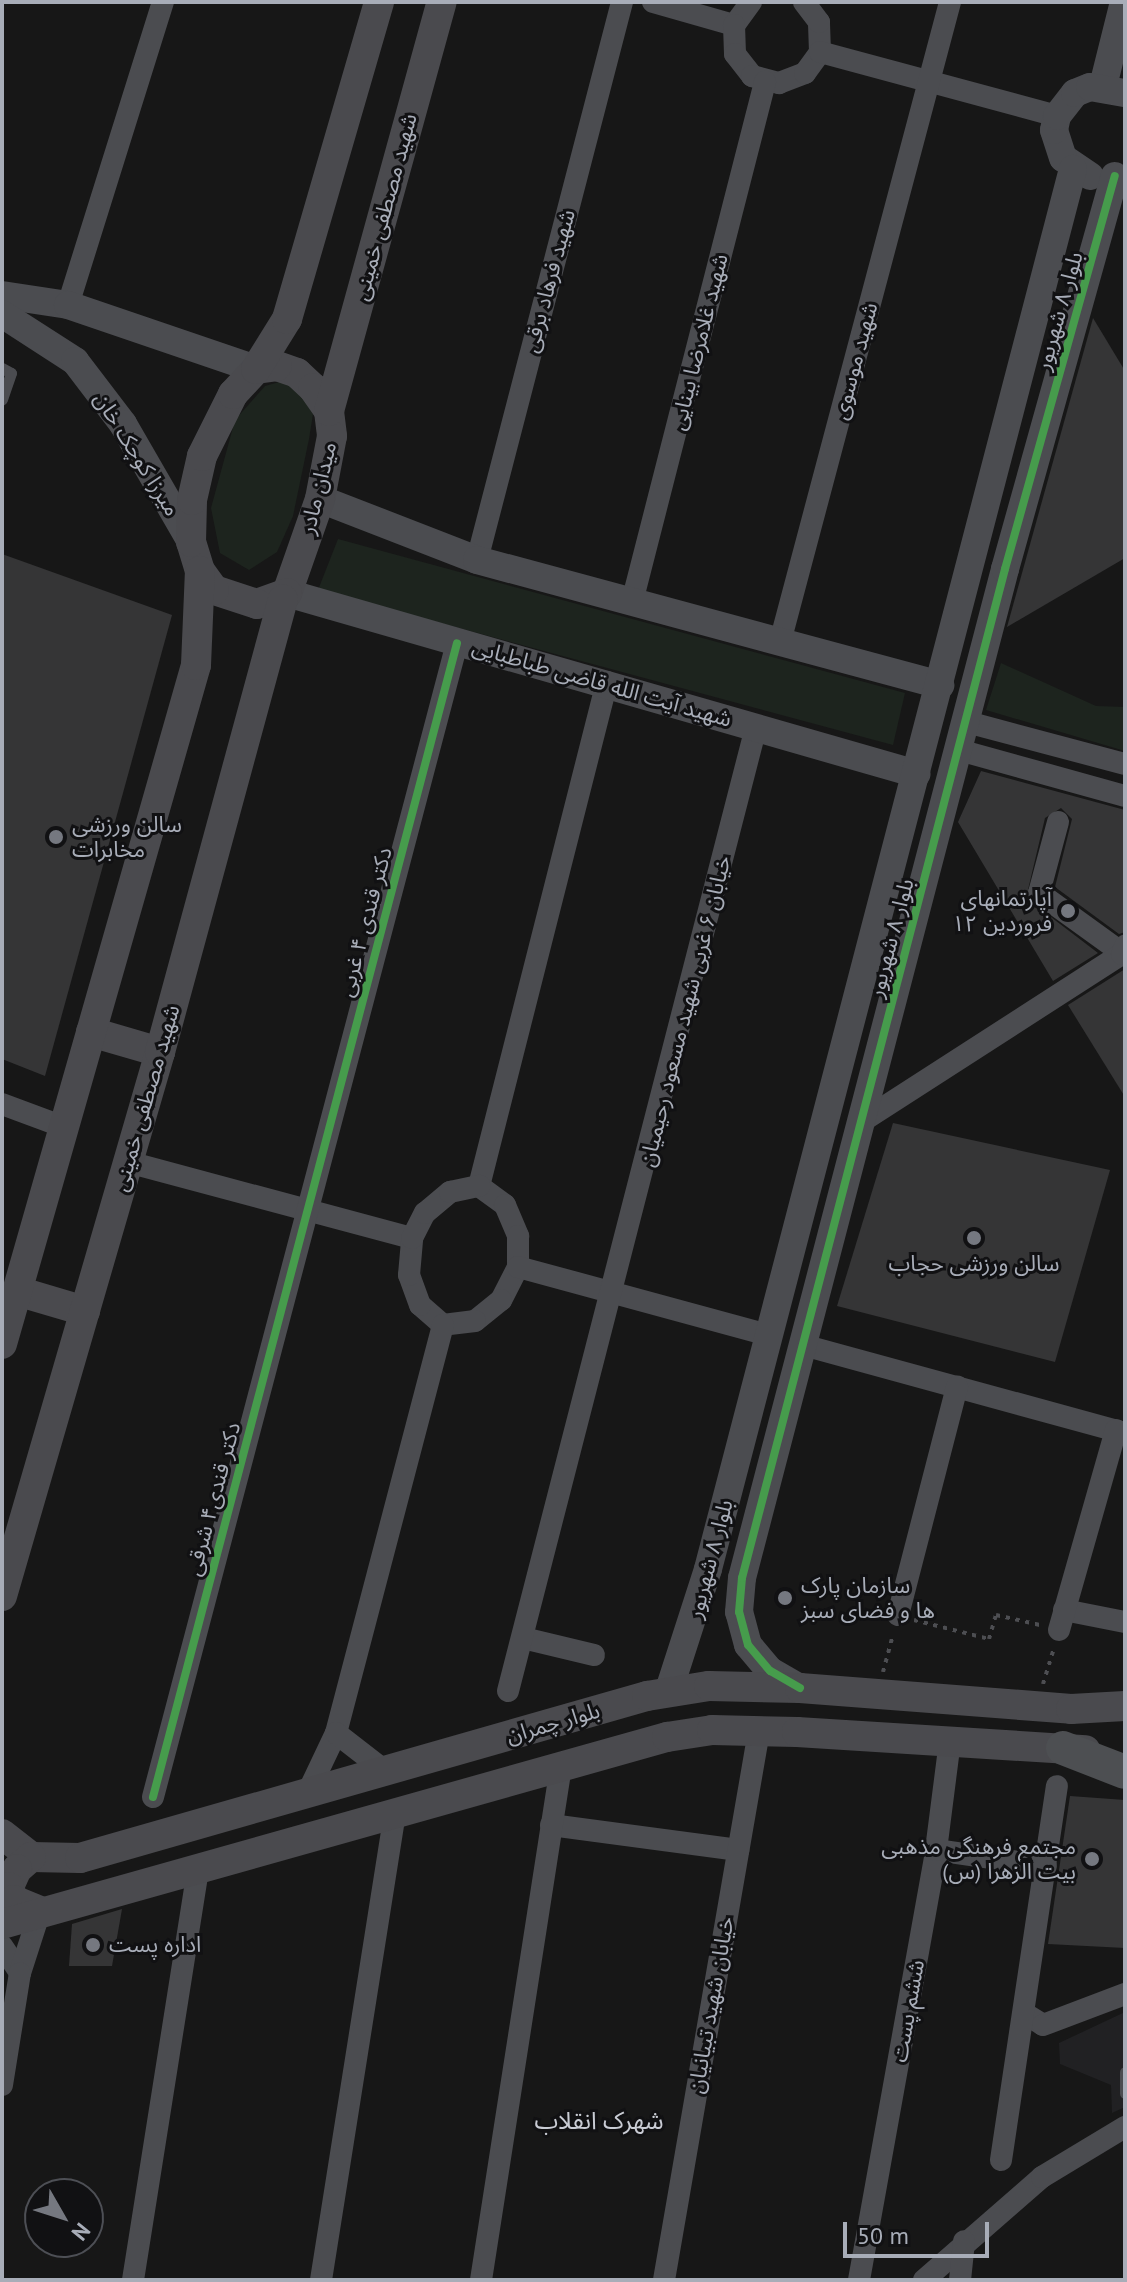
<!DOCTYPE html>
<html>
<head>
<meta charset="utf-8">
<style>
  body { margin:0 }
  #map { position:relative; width:1127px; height:2282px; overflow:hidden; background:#171717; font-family:"PT Sans","Noto Sans Arabic",sans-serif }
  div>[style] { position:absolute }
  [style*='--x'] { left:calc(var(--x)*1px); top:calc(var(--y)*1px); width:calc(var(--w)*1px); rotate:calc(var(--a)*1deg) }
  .built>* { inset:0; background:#212123 }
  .green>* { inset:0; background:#1d241e }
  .building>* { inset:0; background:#353536 }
  .path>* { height:4px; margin-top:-2px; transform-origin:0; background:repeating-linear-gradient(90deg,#4d4e52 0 4px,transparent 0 10px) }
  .service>* { height:11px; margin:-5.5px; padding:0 5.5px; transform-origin:5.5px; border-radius:5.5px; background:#4b4c50 }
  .minor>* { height:22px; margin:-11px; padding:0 11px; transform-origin:11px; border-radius:11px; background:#4b4c50 }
  .tertiary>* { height:28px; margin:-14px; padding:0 14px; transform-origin:14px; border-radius:14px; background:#4b4c50 }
  .secondary>* { height:30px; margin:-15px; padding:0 15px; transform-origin:15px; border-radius:15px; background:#4a4a4e }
  .primary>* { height:34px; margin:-17px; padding:0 17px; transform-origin:17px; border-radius:17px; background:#4d4f52 }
  .cycleway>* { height:8px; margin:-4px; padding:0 4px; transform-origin:4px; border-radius:4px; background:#469c4c }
  .dots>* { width:22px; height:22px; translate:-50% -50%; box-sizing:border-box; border:4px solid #111113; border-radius:50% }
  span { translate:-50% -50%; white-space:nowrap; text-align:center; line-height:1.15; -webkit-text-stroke:6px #111113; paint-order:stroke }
  .street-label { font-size:22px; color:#a8adb8 }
  .poi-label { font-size:22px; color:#a8adb8 }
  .left { translate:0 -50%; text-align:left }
  .right { translate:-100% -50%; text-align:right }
  .neighbourhood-label { font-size:24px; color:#c9ccd4 }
  .frame { position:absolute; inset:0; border:4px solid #a8adb8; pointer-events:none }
  .north { position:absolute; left:24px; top:2178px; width:80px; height:80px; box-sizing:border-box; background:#111113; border:2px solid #4d4f55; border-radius:50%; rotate:129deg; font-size:22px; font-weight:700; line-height:32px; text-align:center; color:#a8adb8 }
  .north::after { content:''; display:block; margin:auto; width:28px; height:36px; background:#757880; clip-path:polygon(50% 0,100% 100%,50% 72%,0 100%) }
  .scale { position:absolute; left:843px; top:2222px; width:146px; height:36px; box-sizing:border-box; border:4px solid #a8adb8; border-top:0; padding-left:10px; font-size:24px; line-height:28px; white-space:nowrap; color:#a8adb8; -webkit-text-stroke:6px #111113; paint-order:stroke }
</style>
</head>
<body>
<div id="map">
  <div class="built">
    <div style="clip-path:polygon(1125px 2012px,1125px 2107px,1112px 2113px,1111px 2085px,1060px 2064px,1059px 2043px)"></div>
  </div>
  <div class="green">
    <div style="clip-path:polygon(283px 381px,296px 386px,313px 414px,309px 439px,293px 516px,277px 552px,249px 570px,220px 553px,211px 508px,235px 420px,265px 386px)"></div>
    <div style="clip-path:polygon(338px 539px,905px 693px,893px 745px,318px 590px)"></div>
    <div style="clip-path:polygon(1001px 663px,1096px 706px,1125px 707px,1125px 751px,986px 710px)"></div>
  </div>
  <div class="building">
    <div style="clip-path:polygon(1093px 318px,1125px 371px,1125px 558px,1007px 627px)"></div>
    <div style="clip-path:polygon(2px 554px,172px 615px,45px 1076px,2px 1059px)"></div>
    <div style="clip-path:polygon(981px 771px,1125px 810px,1125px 932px,1119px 934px,1055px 887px,1072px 819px,1061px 808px,1045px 818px,1026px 898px,1098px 953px,1053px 981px,958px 822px)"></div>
    <div style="clip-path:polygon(1125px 969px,1125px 1097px,1068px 1005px)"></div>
    <div style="clip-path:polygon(893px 1123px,1110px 1170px,1055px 1362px,837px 1306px)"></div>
    <div style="clip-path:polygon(1070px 1796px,1125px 1800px,1125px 1948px,1048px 1944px)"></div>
    <div style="clip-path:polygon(122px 1909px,112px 1966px,69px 1966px,72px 1924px)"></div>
  </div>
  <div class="path">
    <div style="--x:914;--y:1620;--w:77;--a:14.2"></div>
    <div style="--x:989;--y:1639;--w:25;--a:-74"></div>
    <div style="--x:996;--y:1615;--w:45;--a:12.8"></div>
    <div style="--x:883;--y:1672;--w:39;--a:-75"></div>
    <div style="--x:1043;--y:1684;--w:39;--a:-73"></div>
  </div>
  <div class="service">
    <div style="--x:2;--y:368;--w:10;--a:29"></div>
    <div style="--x:11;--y:373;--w:28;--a:109"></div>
    <div style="--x:1125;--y:2072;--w:21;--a:90"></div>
  </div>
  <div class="minor">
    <div style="--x:653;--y:2;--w:84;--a:15.9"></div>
    <div style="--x:751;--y:2;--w:29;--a:126"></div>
    <div style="--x:734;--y:25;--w:29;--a:88"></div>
    <div style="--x:735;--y:54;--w:28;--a:52"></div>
    <div style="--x:752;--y:76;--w:28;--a:15"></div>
    <div style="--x:779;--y:83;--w:28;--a:-21"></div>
    <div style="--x:805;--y:73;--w:26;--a:-54"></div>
    <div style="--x:820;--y:52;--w:30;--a:-92"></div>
    <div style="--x:819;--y:22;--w:25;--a:-127"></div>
    <div style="--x:820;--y:52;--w:245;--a:15.1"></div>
    <div style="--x:68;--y:305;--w:318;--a:-72.6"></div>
    <div style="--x:477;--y:560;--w:577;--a:-75.43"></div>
    <div style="--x:632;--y:602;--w:537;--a:-75.65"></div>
    <div style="--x:780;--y:642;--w:662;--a:-75.12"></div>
    <div style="--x:967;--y:722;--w:163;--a:14.9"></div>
    <div style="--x:959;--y:750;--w:172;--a:15.5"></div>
    <div style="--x:1058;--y:822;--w:73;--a:105"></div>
    <div style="--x:1039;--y:893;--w:106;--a:35.8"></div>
    <div style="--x:2;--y:1104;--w:66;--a:20.4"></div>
    <div style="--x:861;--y:1122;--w:310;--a:-32.8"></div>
    <div style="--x:1122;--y:954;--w:9;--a:-69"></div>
    <div style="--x:128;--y:1162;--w:294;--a:15"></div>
    <div style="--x:479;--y:1186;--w:520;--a:-75.75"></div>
    <div style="--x:479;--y:1186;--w:32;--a:36"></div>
    <div style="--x:505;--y:1205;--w:34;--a:67"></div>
    <div style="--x:518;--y:1236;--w:31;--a:90"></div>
    <div style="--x:518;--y:1267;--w:37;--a:117"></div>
    <div style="--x:501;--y:1300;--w:33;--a:141"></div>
    <div style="--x:475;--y:1321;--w:32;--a:173"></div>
    <div style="--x:443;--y:1325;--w:30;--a:-139"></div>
    <div style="--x:420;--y:1305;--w:32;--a:-110"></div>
    <div style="--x:409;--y:1275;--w:37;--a:-85"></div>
    <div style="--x:412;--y:1238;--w:28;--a:-63"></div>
    <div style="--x:425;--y:1213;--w:33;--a:-40"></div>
    <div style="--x:450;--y:1192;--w:30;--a:-12"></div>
    <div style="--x:518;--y:1267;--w:260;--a:15.2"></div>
    <div style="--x:803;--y:1345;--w:334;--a:15.3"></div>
    <div style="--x:1064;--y:1610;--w:62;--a:11.1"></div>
    <div style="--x:898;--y:1615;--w:236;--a:-75.5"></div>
    <div style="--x:1059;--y:1630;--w:208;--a:-74.1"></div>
    <div style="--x:523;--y:1638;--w:73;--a:13.5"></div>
    <div style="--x:508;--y:1691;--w:995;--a:-75.57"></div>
    <div style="--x:336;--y:1733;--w:422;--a:-75.3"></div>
    <div style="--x:308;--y:1792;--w:65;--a:-64.6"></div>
    <div style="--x:336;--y:1733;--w:62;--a:37.8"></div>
    <div style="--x:153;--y:1797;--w:1193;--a:-75.24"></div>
    <div style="--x:551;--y:1825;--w:189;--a:7.6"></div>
    <div style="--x:936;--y:1850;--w:111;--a:8.3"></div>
    <div style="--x:2;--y:1946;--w:32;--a:56"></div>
    <div style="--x:20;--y:1973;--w:65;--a:-72.1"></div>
    <div style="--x:1024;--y:2013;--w:22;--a:32"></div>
    <div style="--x:1043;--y:2025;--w:88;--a:-20.7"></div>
    <div style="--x:2;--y:2085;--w:113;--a:-80.9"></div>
    <div style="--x:1001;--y:2160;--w:378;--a:-81.5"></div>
    <div style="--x:133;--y:2280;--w:416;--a:-81"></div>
    <div style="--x:321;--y:2280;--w:473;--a:-81"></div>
    <div style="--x:481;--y:2280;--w:520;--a:-81.15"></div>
    <div style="--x:664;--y:2280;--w:557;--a:-80.18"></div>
    <div style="--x:859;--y:2280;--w:437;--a:-79.8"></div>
    <div style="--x:936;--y:1850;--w:110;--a:-82.7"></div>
    <div style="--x:924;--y:2280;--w:157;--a:-41.1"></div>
    <div style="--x:1042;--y:2177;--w:97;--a:-31.1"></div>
    <div style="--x:960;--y:2280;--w:39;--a:-84"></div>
  </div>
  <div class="tertiary">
    <div style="--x:1103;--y:86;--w:87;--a:-76"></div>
    <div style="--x:1090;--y:176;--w:32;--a:-146"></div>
    <div style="--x:1063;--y:158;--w:29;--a:-108"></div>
    <div style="--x:1054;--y:130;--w:14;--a:-78"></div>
    <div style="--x:1057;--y:116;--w:29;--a:-52"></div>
    <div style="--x:1075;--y:93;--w:16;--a:-22"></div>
    <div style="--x:1090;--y:87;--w:36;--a:10"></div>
    <div style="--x:2;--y:295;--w:67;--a:8.6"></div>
    <div style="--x:68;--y:305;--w:199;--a:18.8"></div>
    <div style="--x:2;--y:314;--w:87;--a:32.8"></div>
    <div style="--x:75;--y:361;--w:79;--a:52.7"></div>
    <div style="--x:123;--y:424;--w:136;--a:60"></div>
    <div style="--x:320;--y:499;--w:168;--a:21.2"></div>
    <div style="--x:477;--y:560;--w:480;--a:15.1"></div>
    <div style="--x:287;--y:593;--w:655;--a:16.03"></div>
    <div style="--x:800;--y:1688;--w:34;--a:-150"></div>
    <div style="--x:770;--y:1671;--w:34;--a:-130"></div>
    <div style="--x:748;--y:1645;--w:34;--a:-105"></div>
    <div style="--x:739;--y:1612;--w:34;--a:-85"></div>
    <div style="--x:742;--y:1578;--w:1043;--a:-75.39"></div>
    <div style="--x:1005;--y:569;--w:408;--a:-74.4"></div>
    <div style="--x:668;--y:1693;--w:130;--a:-72.1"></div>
    <div style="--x:708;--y:1569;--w:1447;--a:-75.39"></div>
  </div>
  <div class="secondary">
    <div style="--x:277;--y:366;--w:21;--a:19"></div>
    <div style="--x:297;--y:373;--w:22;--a:43"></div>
    <div style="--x:313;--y:388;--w:28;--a:55"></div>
    <div style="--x:329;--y:411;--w:25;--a:83"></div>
    <div style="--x:332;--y:436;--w:64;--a:100.8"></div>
    <div style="--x:320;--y:499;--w:100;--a:109.3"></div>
    <div style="--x:287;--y:593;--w:32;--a:160"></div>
    <div style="--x:257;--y:604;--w:45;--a:-162"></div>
    <div style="--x:214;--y:590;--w:24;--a:-126"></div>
    <div style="--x:200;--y:571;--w:30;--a:-107"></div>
    <div style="--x:191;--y:542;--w:42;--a:-88.6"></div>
    <div style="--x:192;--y:500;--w:45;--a:-77.2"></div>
    <div style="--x:202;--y:456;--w:69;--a:-63.4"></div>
    <div style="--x:233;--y:394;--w:34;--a:-47"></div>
    <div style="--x:256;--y:369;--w:21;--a:-8"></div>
    <div style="--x:256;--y:369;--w:59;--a:-58.2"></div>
    <div style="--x:287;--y:319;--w:330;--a:-73.8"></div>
    <div style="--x:329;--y:411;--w:424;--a:-74.6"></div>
    <div style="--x:91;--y:1032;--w:72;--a:16.2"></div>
    <div style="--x:17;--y:1291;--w:71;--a:16.4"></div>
    <div style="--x:2;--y:1344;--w:706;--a:-74.05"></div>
    <div style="--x:196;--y:665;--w:94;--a:-87.6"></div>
    <div style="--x:2;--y:1596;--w:566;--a:-73.8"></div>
    <div style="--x:160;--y:1052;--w:469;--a:-74.8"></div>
    <div style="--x:2;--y:1834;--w:37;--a:38"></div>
    <div style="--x:31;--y:1857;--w:49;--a:1.2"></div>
    <div style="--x:80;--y:1858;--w:590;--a:-15.95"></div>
    <div style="--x:647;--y:1696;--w:63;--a:-9.2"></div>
    <div style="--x:709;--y:1686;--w:91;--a:1.3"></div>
    <div style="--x:800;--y:1688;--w:272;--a:4.4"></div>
    <div style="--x:1071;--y:1709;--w:54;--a:-3.2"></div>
    <div style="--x:31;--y:1857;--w:18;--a:139"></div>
    <div style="--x:17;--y:1869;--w:20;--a:114"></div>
    <div style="--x:9;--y:1887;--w:14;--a:73"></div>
    <div style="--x:13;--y:1900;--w:29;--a:22"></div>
    <div style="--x:2;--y:1924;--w:691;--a:-15.71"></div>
    <div style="--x:667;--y:1737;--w:46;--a:-8.8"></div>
    <div style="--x:712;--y:1730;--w:85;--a:1.3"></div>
    <div style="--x:797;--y:1732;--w:289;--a:3.6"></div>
  </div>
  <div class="primary">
    <div style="--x:1063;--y:1748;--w:66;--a:21.2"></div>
  </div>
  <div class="cycleway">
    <div style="--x:800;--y:1688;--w:34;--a:-150"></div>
    <div style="--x:770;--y:1671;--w:34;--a:-130"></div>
    <div style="--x:748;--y:1645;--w:34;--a:-105"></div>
    <div style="--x:739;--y:1612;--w:34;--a:-85"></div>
    <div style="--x:742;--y:1578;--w:1043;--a:-75.39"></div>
    <div style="--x:1005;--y:569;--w:408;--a:-74.4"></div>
    <div style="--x:153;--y:1797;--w:1193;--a:-75.24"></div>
  </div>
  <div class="dots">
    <div style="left:56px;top:837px;background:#757880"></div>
    <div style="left:1068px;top:911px;background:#757880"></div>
    <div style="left:974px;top:1238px;background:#757880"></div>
    <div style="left:785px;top:1598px;background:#757880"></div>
    <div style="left:1092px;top:1859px;background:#757880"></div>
    <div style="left:93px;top:1945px;background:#757880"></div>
  </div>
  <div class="street-label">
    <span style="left:385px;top:207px;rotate:-75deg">شهید مصطفی خمینی</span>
    <span style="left:549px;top:281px;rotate:-75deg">شهید فرهاد برقی</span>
    <span style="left:1059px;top:311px;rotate:-74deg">بلوار ۸ شهریور</span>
    <span style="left:699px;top:342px;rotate:-76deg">شهید غلامرضا بینایی</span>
    <span style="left:855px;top:361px;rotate:-75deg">شهید موسوی</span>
    <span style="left:137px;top:454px;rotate:58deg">میرزا کوچک خان</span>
    <span style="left:318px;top:488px;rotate:-76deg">میدان مادر</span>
    <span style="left:602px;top:683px;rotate:16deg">شهید آیت الله قاضی طباطبایی</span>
    <span style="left:365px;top:922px;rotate:-75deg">دکتر قندی ۴ غربی</span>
    <span style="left:891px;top:938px;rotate:-75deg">بلوار ۸ شهریور</span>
    <span style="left:685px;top:1011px;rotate:-76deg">خیابان ۶ غربی شهید مسعود رحیمیان</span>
    <span style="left:146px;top:1098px;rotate:-74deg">شهید مصطفی خمینی</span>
    <span style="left:213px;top:1499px;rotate:-75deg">دکتر قندی۴ شرقی</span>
    <span style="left:710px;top:1559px;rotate:-75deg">بلوار ۸ شهریور</span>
    <span style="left:553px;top:1723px;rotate:-16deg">بلوار چمران</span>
    <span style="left:711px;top:2005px;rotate:-80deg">خیابان شهید تبیانیان</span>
    <span style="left:908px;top:2011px;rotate:-80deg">ششم پست</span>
  </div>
  <div class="poi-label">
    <span class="left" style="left:72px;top:837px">سالن ورزشی<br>مخابرات</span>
    <span class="right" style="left:1052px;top:911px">آپارتمانهای<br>۱۲ فروردین</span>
    <span style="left:974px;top:1264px">سالن ورزشی حجاب</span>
    <span class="left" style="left:801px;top:1598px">سازمان پارک<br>ها و فضای سبز</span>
    <span class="right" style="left:1076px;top:1859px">مجتمع فرهنگی مذهبی<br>بیت الزهرا (س)</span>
    <span class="left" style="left:109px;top:1945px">اداره پست</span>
  </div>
  <div class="neighbourhood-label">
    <span style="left:599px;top:2121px">شهرک انقلاب</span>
  </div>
  <div class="frame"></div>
  <div class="north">N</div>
  <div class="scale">50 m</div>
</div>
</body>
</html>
